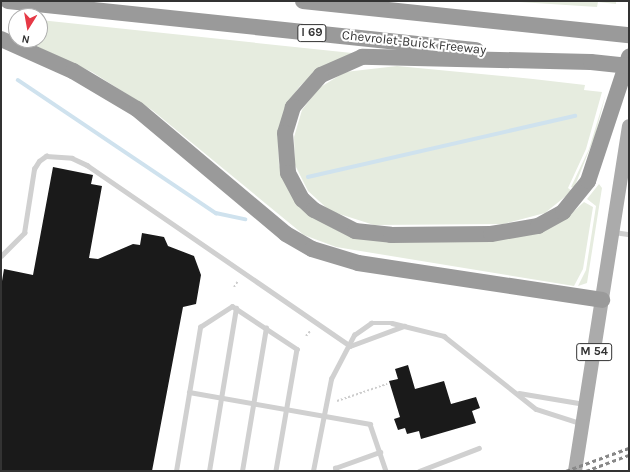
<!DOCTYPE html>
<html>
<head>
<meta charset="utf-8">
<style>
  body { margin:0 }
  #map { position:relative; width:630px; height:472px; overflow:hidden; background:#fff; font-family:Karla,sans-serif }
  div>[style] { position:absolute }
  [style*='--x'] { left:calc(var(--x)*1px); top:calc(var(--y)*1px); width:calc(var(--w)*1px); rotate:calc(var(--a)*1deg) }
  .green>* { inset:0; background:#e6ecdf }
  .stream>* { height:3.5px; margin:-1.75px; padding:0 1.75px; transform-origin:1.75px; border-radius:1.75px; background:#cfe2ee }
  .building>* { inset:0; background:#1a1a1a }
  .path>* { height:2px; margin-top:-1px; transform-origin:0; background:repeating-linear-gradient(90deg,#cdcdcd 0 2px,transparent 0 4px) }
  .service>* { height:4.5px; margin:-2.25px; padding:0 2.25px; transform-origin:2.25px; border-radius:2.25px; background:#d0d0d0 }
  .primary>* { height:14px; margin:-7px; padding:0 7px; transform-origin:7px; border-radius:7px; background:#ababab }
  .motorway>* { height:16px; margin:-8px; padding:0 8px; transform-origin:8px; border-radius:8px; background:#9a9a9a }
  .rail>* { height:3px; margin-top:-1.5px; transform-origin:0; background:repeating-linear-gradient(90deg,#888 0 4px,transparent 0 7px) }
  .motorway-bridge>* { height:16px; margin:-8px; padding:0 8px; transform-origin:8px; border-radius:8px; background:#9a9a9a }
  span { translate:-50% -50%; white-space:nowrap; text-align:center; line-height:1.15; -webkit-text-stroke:4px #fff; paint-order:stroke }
  .shield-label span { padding:1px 3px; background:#fff; border:1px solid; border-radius:3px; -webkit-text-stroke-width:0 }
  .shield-label { font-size:12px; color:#333; font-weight:700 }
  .street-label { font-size:13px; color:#333 }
  .frame { position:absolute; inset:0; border:2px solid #333; pointer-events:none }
  .north { position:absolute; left:8px; top:8px; width:40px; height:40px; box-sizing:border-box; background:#fff; border:1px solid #adadad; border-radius:50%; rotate:191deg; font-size:11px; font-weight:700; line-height:16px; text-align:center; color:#333 }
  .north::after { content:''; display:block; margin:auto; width:14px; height:18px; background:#e63946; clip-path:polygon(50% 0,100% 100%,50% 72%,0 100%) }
</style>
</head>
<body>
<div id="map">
  <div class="green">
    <div style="clip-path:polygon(506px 1px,616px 1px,616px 4px,598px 2px,597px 7px)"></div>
    <div style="clip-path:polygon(40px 20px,352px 53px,318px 70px,300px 86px,292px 97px,278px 136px,279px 165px,306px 213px,344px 234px,485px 240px,574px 211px,584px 202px,593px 207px,583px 269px,574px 286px,336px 247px,304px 235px,152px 110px,92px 72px,27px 42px,40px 40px)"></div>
    <div style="clip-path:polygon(397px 66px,533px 79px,585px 85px,584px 90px,602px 92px,586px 149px,568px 188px,572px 191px,545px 213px,503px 224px,374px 225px,330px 211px,308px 191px,295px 165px,294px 137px,302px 110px,319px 88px,345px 72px)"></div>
    <div style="clip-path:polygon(606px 93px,595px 136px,574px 188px,571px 187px,589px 149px)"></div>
    <div style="clip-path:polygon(599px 184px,602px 188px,587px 283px,578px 286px,586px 270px,596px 206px,587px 199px)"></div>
  </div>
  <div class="stream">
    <div style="--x:18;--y:80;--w:239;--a:33.9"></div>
    <div style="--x:216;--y:213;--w:30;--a:12"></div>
    <div style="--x:308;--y:177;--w:274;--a:-12.9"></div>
  </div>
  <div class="building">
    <div style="clip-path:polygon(53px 167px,93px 175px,91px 184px,102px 186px,89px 258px,98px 259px,133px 244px,140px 245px,142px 233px,164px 237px,168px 246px,194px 256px,201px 275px,196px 304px,183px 307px,152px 471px,1px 471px,1px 287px,4px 269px,33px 275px)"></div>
    <div style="clip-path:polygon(408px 365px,415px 389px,444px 381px,451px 404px,476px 397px,480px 408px,472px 411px,476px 423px,421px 439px,419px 431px,407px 434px,405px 428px,398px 430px,394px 419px,400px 417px,389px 381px,398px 379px,395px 369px)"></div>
  </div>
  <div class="path">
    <div style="--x:234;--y:287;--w:7;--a:-56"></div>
    <div style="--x:306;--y:336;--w:8;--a:-50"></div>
    <div style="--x:337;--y:401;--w:53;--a:-18.8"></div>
  </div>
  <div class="service">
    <div style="--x:614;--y:232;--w:15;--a:8"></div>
    <div style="--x:1;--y:256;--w:33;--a:-45"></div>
    <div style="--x:24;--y:233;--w:65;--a:-81.1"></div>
    <div style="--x:34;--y:169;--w:9;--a:-58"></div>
    <div style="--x:39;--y:161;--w:9;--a:-36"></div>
    <div style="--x:46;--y:156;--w:26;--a:4"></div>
    <div style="--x:72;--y:158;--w:17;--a:25"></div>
    <div style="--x:87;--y:165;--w:319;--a:34.5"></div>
    <div style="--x:350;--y:346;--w:58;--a:-20.3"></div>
    <div style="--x:189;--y:392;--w:184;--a:10"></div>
    <div style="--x:370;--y:424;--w:50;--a:71.2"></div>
    <div style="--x:519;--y:393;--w:66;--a:9.6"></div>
    <div style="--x:176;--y:471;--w:146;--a:-80.5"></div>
    <div style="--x:200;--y:327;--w:38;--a:-33"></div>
    <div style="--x:232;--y:306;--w:78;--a:33.5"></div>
    <div style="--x:297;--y:349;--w:124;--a:99.8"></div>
    <div style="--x:209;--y:471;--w:165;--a:-80.6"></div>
    <div style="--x:242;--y:471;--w:145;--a:-80.5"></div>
    <div style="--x:313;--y:471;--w:94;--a:-78.9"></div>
    <div style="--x:331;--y:379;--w:50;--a:-62.4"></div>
    <div style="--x:354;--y:335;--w:21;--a:-35"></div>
    <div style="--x:371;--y:323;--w:21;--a:0"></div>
    <div style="--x:392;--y:323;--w:54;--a:14"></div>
    <div style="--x:444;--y:336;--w:117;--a:38.4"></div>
    <div style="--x:536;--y:409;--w:46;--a:17.7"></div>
    <div style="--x:336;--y:471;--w:3;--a:-108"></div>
    <div style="--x:335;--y:468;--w:48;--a:-19.6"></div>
    <div style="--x:419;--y:471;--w:64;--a:-21"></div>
  </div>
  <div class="primary">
    <div style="--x:575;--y:471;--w:349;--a:-81.1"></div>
  </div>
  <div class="motorway">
    <div style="--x:8;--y:1;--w:471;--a:6"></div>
    <div style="--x:303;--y:1;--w:328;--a:6"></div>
    <div style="--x:1;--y:39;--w:79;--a:24"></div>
    <div style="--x:73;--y:71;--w:74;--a:30.7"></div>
    <div style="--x:137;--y:109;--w:194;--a:40"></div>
    <div style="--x:286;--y:234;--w:30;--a:30"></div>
    <div style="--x:312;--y:249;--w:48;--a:16.9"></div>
    <div style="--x:358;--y:263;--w:247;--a:8.6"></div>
    <div style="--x:591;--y:62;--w:229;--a:-178.7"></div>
    <div style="--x:362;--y:57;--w:45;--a:156.3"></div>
    <div style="--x:321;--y:75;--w:43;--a:131.2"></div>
    <div style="--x:293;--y:107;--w:27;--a:107"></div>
    <div style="--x:285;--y:133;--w:40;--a:85.7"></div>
    <div style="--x:288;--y:173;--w:30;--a:62"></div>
    <div style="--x:302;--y:199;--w:16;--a:43"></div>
    <div style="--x:314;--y:210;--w:46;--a:27.1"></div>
    <div style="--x:355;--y:231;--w:36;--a:6"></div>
    <div style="--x:391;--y:235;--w:100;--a:-0.6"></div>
    <div style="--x:491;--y:234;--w:48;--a:-9.7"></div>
    <div style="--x:538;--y:226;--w:29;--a:-29"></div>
    <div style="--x:563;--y:212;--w:40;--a:-51"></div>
    <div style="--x:588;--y:181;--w:131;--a:-71.7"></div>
  </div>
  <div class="rail">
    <div style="--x:566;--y:471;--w:67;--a:-20.1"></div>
    <div style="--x:586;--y:471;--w:46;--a:-20.4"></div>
  </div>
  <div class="motorway-bridge">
    <div style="--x:591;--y:62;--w:38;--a:6"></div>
  </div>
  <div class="shield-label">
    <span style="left:312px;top:33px">I 69</span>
    <span style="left:594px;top:352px">M 54</span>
  </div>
  <div class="street-label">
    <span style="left:414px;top:43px;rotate:6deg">Chevrolet-Buick Freeway</span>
  </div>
  <div class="frame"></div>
  <div class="north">N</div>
</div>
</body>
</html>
